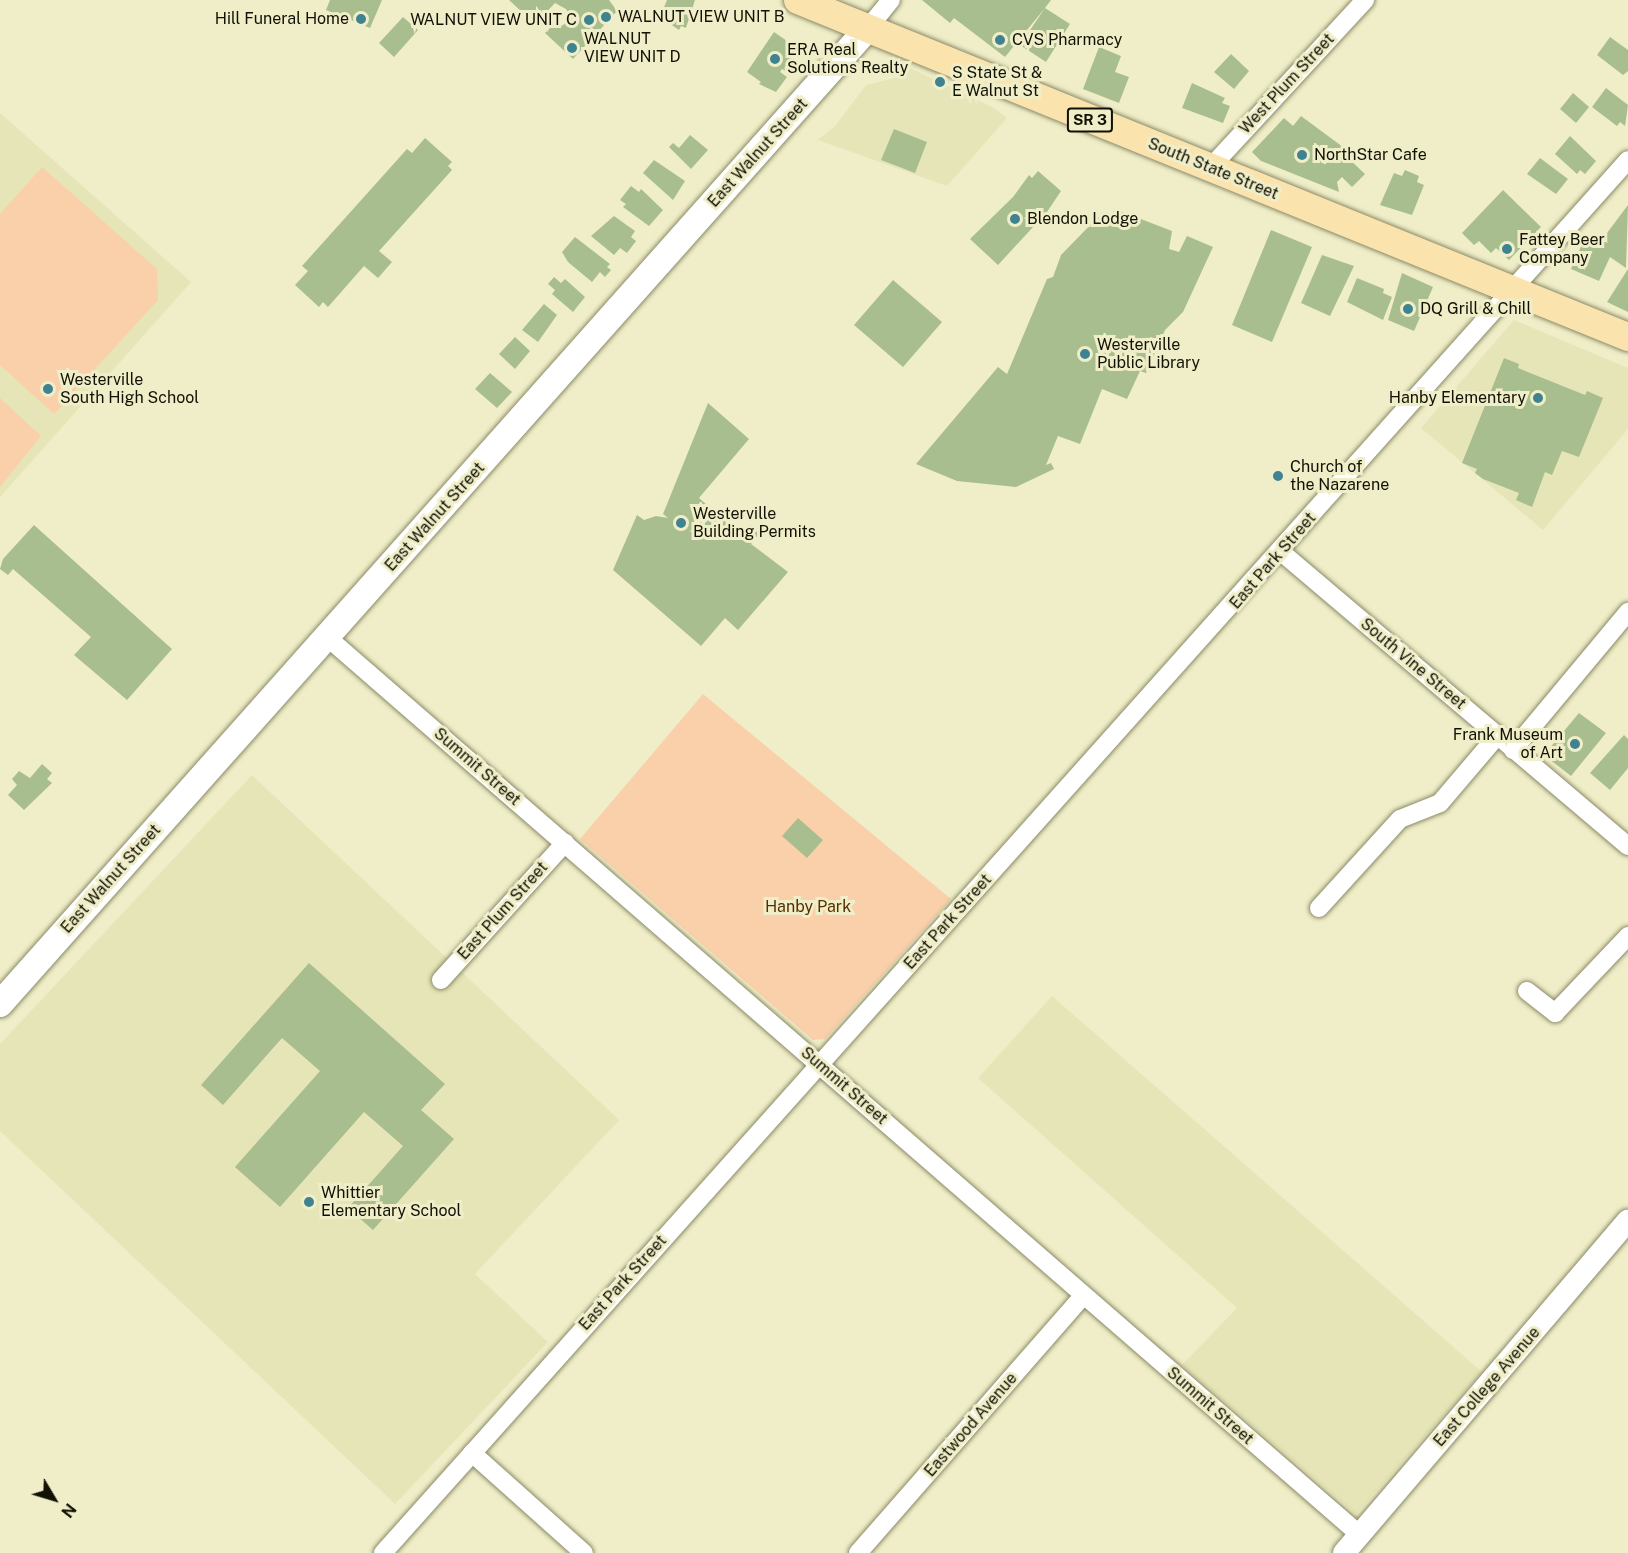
<!DOCTYPE html>
<html>
<head>
<meta charset="utf-8">
<style>
  body { margin:0 }
  #map { position:relative; width:1628px; height:1553px; overflow:hidden; background:#efeec8; font-family:"Public Sans",sans-serif }
  div>[style] { position:absolute }
  [style*='--x'] { left:calc(var(--x)*1px); top:calc(var(--y)*1px); width:calc(var(--w)*1px); rotate:calc(var(--a)*1deg) }
  .built>* { inset:0; background:#e6e5b7 }
  .green>* { inset:0; background:#fad0ab }
  .building>* { inset:0; background:#a9be8e }
  .roads { filter:drop-shadow(0 0 2px #8b8a67) drop-shadow(0 0 2px #8b8a67) }
  .minor>* { height:18px; margin:-9px; padding:0 9px; transform-origin:9px; border-radius:9px; background:#fff }
  .tertiary>* { height:22px; margin:-11px; padding:0 11px; transform-origin:11px; border-radius:11px; background:#fff }
  .secondary>* { height:26px; margin:-13px; padding:0 13px; transform-origin:13px; border-radius:13px; background:#fff }
  .primary>* { height:28px; margin:-14px; padding:0 14px; transform-origin:14px; border-radius:14px; background:#fbe3ae }
  .dots>* { width:16px; height:16px; translate:-50% -50%; box-sizing:border-box; border:3px solid #efeec8; border-radius:50% }
  span { translate:-50% -50%; white-space:nowrap; text-align:center; line-height:1.15; -webkit-text-stroke:6px #efeec8; paint-order:stroke }
  .shield-label span { padding:2px 4px; background:#efeec8; border:2px solid; border-radius:4px; -webkit-text-stroke-width:0 }
  .shield-label { font-size:15px; color:#121105; font-weight:700 }
  .poi-label { font-size:16px; color:#121105 }
  .left { translate:0 -50%; text-align:left }
  .right { translate:-100% -50%; text-align:right }
  .street-label { font-size:16px; color:#121105 }
  .park-label { font-size:16px; color:#562f00 }
  .north { position:absolute; left:24px; top:1469px; width:60px; height:60px; -webkit-text-stroke:4px #efeec8; paint-order:stroke; rotate:128deg; font-size:16px; font-weight:700; line-height:24px; text-align:center; color:#121105 }
  .north::after { content:''; display:block; margin:auto; width:21px; height:27px; background:#121105; clip-path:polygon(50% 0,100% 100%,50% 72%,0 100%) }
</style>
</head>
<body>
<div id="map">
  <div class="built">
    <div style="clip-path:polygon(910px 68px,994px 108px,1007px 118px,947px 186px,818px 140px,836px 125px,866px 85px,907px 75px)"></div>
    <div style="clip-path:polygon(0 113px,191px 282px,0 497px)"></div>
    <div style="clip-path:polygon(1514px 320px,1628px 368px,1628px 429px,1543px 530px,1421px 428px)"></div>
    <div style="clip-path:polygon(252px 775px,619px 1120px,475px 1274px,548px 1342px,395px 1504px,0 1131px,0 1044px)"></div>
    <div style="clip-path:polygon(1052px 996px,1482px 1372px,1356px 1514px,1182px 1365px,1237px 1308px,978px 1078px)"></div>
  </div>
  <div class="green">
    <div style="clip-path:polygon(42px 167px,157px 269px,158px 300px,54px 414px,0 365px,0 214px)"></div>
    <div style="clip-path:polygon(0 398px,41px 436px,0 487px)"></div>
    <div style="clip-path:polygon(703px 694px,951px 899px,825px 1039px,813px 1040px,580px 839px)"></div>
  </div>
  <div class="building">
    <div style="clip-path:polygon(330px 0,382px 0,370px 28px,326px 10px)"></div>
    <div style="clip-path:polygon(509px 0,609px 0,617px 11px,573px 59px,545px 33px,557px 21px,562px 26px,571px 17px,566px 9px,555px 3px,535px 24px)"></div>
    <div style="clip-path:polygon(667px 0,695px 0,686px 28px,681px 26px,679px 30px,660px 17px)"></div>
    <div style="clip-path:polygon(922px 0,1051px 0,1045px 8px,1070px 24px,1046px 62px,1020px 45px,1045px 8px,1005px 57px,954px 18px,950px 23px)"></div>
    <div style="clip-path:polygon(403px 17px,418px 30px,394px 57px,379px 43px)"></div>
    <div style="clip-path:polygon(774px 32px,800px 50px,786px 71px,782px 69px,780px 72px,787px 77px,776px 92px,759px 84px,761px 82px,747px 72px)"></div>
    <div style="clip-path:polygon(1610px 37px,1628px 50px,1628px 71px,1623px 75px,1597px 55px)"></div>
    <div style="clip-path:polygon(1099px 47px,1121px 56px,1115px 72px,1129px 77px,1119px 103px,1083px 89px)"></div>
    <div style="clip-path:polygon(1231px 54px,1249px 71px,1234px 89px,1214px 72px)"></div>
    <div style="clip-path:polygon(1192px 83px,1225px 98px,1222px 103px,1230px 106px,1223px 123px,1182px 108px)"></div>
    <div style="clip-path:polygon(1606px 88px,1628px 105px,1625px 126px,1620px 122px,1617px 126px,1592px 107px)"></div>
    <div style="clip-path:polygon(1573px 93px,1589px 107px,1576px 123px,1560px 109px)"></div>
    <div style="clip-path:polygon(1301px 116px,1351px 153px,1347px 157px,1365px 174px,1352px 187px,1342px 177px,1337px 182px,1339px 192px,1261px 161px,1252px 152px,1284px 118px,1293px 126px)"></div>
    <div style="clip-path:polygon(894px 129px,927px 142px,915px 173px,881px 160px)"></div>
    <div style="clip-path:polygon(690px 135px,708px 150px,691px 169px,669px 147px,673px 143px,679px 148px)"></div>
    <div style="clip-path:polygon(1570px 136px,1596px 161px,1585px 174px,1580px 170px,1577px 174px,1555px 154px)"></div>
    <div style="clip-path:polygon(425px 138px,452px 162px,448px 166px,452px 170px,379px 251px,392px 262px,378px 278px,364px 266px,328px 307px,323px 302px,319px 307px,295px 285px,308px 271px,302px 266px,407px 149px,412px 153px)"></div>
    <div style="clip-path:polygon(1540px 158px,1568px 179px,1556px 194px,1527px 174px)"></div>
    <div style="clip-path:polygon(654px 160px,685px 181px,673px 200px,643px 173px)"></div>
    <div style="clip-path:polygon(1405px 170px,1419px 176px,1417px 182px,1424px 185px,1412px 215px,1380px 205px,1394px 173px,1402px 176px)"></div>
    <div style="clip-path:polygon(1038px 171px,1061px 191px,1047px 212px,998px 265px,970px 239px,1013px 197px,1029px 175px,1032px 178px)"></div>
    <div style="clip-path:polygon(631px 186px,639px 192px,641px 189px,663px 210px,649px 226px,623px 207px,626px 204px,620px 200px)"></div>
    <div style="clip-path:polygon(1503px 190px,1541px 227px,1509px 260px,1496px 248px,1491px 253px,1479px 241px,1474px 245px,1462px 233px)"></div>
    <div style="clip-path:polygon(1628px 205px,1626px 268px,1610px 257px,1599px 281px,1571px 269px,1583px 242px,1598px 245px)"></div>
    <div style="clip-path:polygon(1115px 209px,1172px 231px,1169px 249px,1179px 252px,1187px 236px,1213px 247px,1183px 312px,1165px 330px,1146px 373px,1140px 371px,1127px 399px,1102px 389px,1080px 444px,1058px 436px,1046px 465px,1051px 463px,1054px 469px,1016px 487px,957px 481px,916px 464px,998px 367px,1007px 374px,1047px 279px,1053px 277px,1061px 255px,1098px 217px,1111px 216px)"></div>
    <div style="clip-path:polygon(614px 216px,635px 231px,631px 237px,636px 241px,627px 253px,620px 248px,614px 255px,591px 236px)"></div>
    <div style="clip-path:polygon(1271px 230px,1312px 247px,1272px 342px,1232px 325px)"></div>
    <div style="clip-path:polygon(575px 237px,610px 264px,607px 267px,611px 270px,605px 277px,600px 272px,592px 282px,568px 262px,562px 252px)"></div>
    <div style="clip-path:polygon(1322px 255px,1354px 266px,1330px 316px,1301px 303px)"></div>
    <div style="clip-path:polygon(1628px 269px,1628px 312px,1607px 302px)"></div>
    <div style="clip-path:polygon(1402px 273px,1433px 287px,1414px 331px,1388px 320px)"></div>
    <div style="clip-path:polygon(554px 277px,561px 283px,565px 279px,585px 297px,573px 312px,552px 294px,555px 290px,548px 284px)"></div>
    <div style="clip-path:polygon(1357px 278px,1384px 289px,1383px 293px,1392px 297px,1383px 320px,1347px 302px)"></div>
    <div style="clip-path:polygon(893px 280px,942px 322px,903px 367px,854px 325px)"></div>
    <div style="clip-path:polygon(544px 304px,557px 315px,538px 342px,522px 330px)"></div>
    <div style="clip-path:polygon(515px 337px,530px 351px,515px 369px,499px 354px)"></div>
    <div style="clip-path:polygon(1504px 358px,1519px 364px,1518px 368px,1585px 395px,1587px 391px,1603px 398px,1579px 457px,1562px 451px,1552px 475px,1545px 472px,1532px 507px,1516px 500px,1519px 493px,1483px 479px,1475px 473px,1477px 469px,1462px 463px)"></div>
    <div style="clip-path:polygon(490px 373px,512px 392px,497px 408px,475px 389px)"></div>
    <div style="clip-path:polygon(708px 403px,749px 439px,699px 498px,740px 534px,749px 525px,755px 526px,758px 535px,751px 544px,788px 572px,738px 630px,725px 618px,701px 646px,613px 570px,637px 515px,644px 520px,656px 516px,668px 518px,663px 514px)"></div>
    <div style="clip-path:polygon(34px 525px,172px 649px,127px 700px,74px 655px,91px 637px,13px 569px,8px 575px,0 569px,3px 559px)"></div>
    <div style="clip-path:polygon(1579px 713px,1606px 733px,1571px 776px,1544px 755px)"></div>
    <div style="clip-path:polygon(1624px 735px,1628px 739px,1628px 768px,1610px 790px,1590px 773px)"></div>
    <div style="clip-path:polygon(42px 764px,52px 773px,47px 779px,52px 783px,24px 810px,8px 795px,17px 785px,12px 779px,19px 771px,30px 778px)"></div>
    <div style="clip-path:polygon(798px 818px,823px 840px,807px 858px,782px 836px)"></div>
    <div style="clip-path:polygon(309px 963px,445px 1084px,421px 1110px,454px 1139px,373px 1230px,348px 1208px,403px 1146px,364px 1112px,280px 1207px,235px 1167px,320px 1071px,282px 1038px,223px 1105px,201px 1085px)"></div>
  </div>
  <div class="roads">
    <div class="minor">
      <div style="--x:869;--y:27;--w:35;--a:-51"></div>
      <div style="--x:1210;--y:168;--w:229;--a:-47.3"></div>
      <div style="--x:1280;--y:551;--w:456;--a:40.3"></div>
      <div style="--x:327;--y:637;--w:1369;--a:41"></div>
      <div style="--x:1513;--y:750;--w:180;--a:-50.2"></div>
      <div style="--x:1319;--y:908;--w:120;--a:-47.7"></div>
      <div style="--x:1400;--y:819;--w:43;--a:-21.8"></div>
      <div style="--x:1440;--y:803;--w:88;--a:-49.6"></div>
      <div style="--x:441;--y:980;--w:185;--a:-47.9"></div>
      <div style="--x:1527;--y:991;--w:36;--a:38"></div>
      <div style="--x:1555;--y:1013;--w:106;--a:-46.5"></div>
      <div style="--x:472;--y:1453;--w:150;--a:41.8"></div>
      <div style="--x:383;--y:1553;--w:1868;--a:-48.21"></div>
      <div style="--x:858;--y:1553;--w:342;--a:-48.8"></div>
    </div>
    <div class="tertiary">
      <div style="--x:1344;--y:1553;--w:437;--a:-49.5"></div>
    </div>
    <div class="secondary">
      <div style="--x:0;--y:1004;--w:1308;--a:-48.35"></div>
    </div>
    <div class="primary">
      <div style="--x:798;--y:0;--w:896;--a:22.1"></div>
    </div>
  </div>
  <div class="dots">
    <div style="left:606px;top:17px;background:#3f8391"></div>
    <div style="left:361px;top:19px;background:#3f8391"></div>
    <div style="left:589px;top:20px;background:#3f8391"></div>
    <div style="left:1000px;top:40px;background:#3f8391"></div>
    <div style="left:572px;top:48px;background:#3f8391"></div>
    <div style="left:775px;top:59px;background:#3f8391"></div>
    <div style="left:940px;top:82px;background:#3f8391"></div>
    <div style="left:1302px;top:155px;background:#3f8391"></div>
    <div style="left:1015px;top:219px;background:#3f8391"></div>
    <div style="left:1507px;top:249px;background:#3f8391"></div>
    <div style="left:1408px;top:309px;background:#3f8391"></div>
    <div style="left:1085px;top:354px;background:#3f8391"></div>
    <div style="left:48px;top:389px;background:#3f8391"></div>
    <div style="left:1538px;top:398px;background:#3f8391"></div>
    <div style="left:1278px;top:476px;background:#3f8391"></div>
    <div style="left:681px;top:523px;background:#3f8391"></div>
    <div style="left:1575px;top:744px;background:#3f8391"></div>
    <div style="left:309px;top:1202px;background:#3f8391"></div>
  </div>
  <div class="shield-label">
    <span style="left:1090px;top:120px">SR 3</span>
  </div>
  <div class="poi-label">
    <span class="left" style="left:618px;top:17px">WALNUT VIEW UNIT B</span>
    <span class="right" style="left:349px;top:19px">Hill Funeral Home</span>
    <span class="right" style="left:577px;top:20px">WALNUT VIEW UNIT C</span>
    <span class="left" style="left:584px;top:48px">WALNUT<br>VIEW UNIT D</span>
    <span class="left" style="left:1012px;top:40px">CVS Pharmacy</span>
    <span class="left" style="left:787px;top:59px">ERA Real<br>Solutions Realty</span>
    <span class="left" style="left:952px;top:82px">S State St &amp;<br>E Walnut St</span>
    <span class="left" style="left:1314px;top:155px">NorthStar Cafe</span>
    <span class="left" style="left:1027px;top:219px">Blendon Lodge</span>
    <span class="left" style="left:1519px;top:249px">Fattey Beer<br>Company</span>
    <span class="left" style="left:1420px;top:309px">DQ Grill &amp; Chill</span>
    <span class="left" style="left:1097px;top:354px">Westerville<br>Public Library</span>
    <span class="left" style="left:60px;top:389px">Westerville<br>South High School</span>
    <span class="right" style="left:1526px;top:398px">Hanby Elementary</span>
    <span class="left" style="left:1290px;top:476px">Church of<br>the Nazarene</span>
    <span class="left" style="left:693px;top:523px">Westerville<br>Building Permits</span>
    <span class="right" style="left:1563px;top:744px">Frank Museum<br>of Art</span>
    <span class="left" style="left:321px;top:1202px">Whittier<br>Elementary School</span>
  </div>
  <div class="street-label">
    <span style="left:1287px;top:84px;rotate:-47deg">West Plum Street</span>
    <span style="left:758px;top:153px;rotate:-48deg">East Walnut Street</span>
    <span style="left:1213px;top:169px;rotate:22deg">South State Street</span>
    <span style="left:435px;top:517px;rotate:-48deg">East Walnut Street</span>
    <span style="left:1273px;top:561px;rotate:-49deg">East Park Street</span>
    <span style="left:1413px;top:664px;rotate:40deg">South Vine Street</span>
    <span style="left:477px;top:767px;rotate:41deg">Summit Street</span>
    <span style="left:111px;top:879px;rotate:-48deg">East Walnut Street</span>
    <span style="left:503px;top:911px;rotate:-48deg">East Plum Street</span>
    <span style="left:948px;top:922px;rotate:-48deg">East Park Street</span>
    <span style="left:844px;top:1086px;rotate:41deg">Summit Street</span>
    <span style="left:623px;top:1283px;rotate:-48deg">East Park Street</span>
    <span style="left:1487px;top:1387px;rotate:-49deg">East College Avenue</span>
    <span style="left:1210px;top:1406px;rotate:41deg">Summit Street</span>
    <span style="left:971px;top:1425px;rotate:-49deg">Eastwood Avenue</span>
  </div>
  <div class="park-label">
    <span style="left:808px;top:907px">Hanby Park</span>
  </div>
  <div class="north">N</div>
</div>
</body>
</html>
